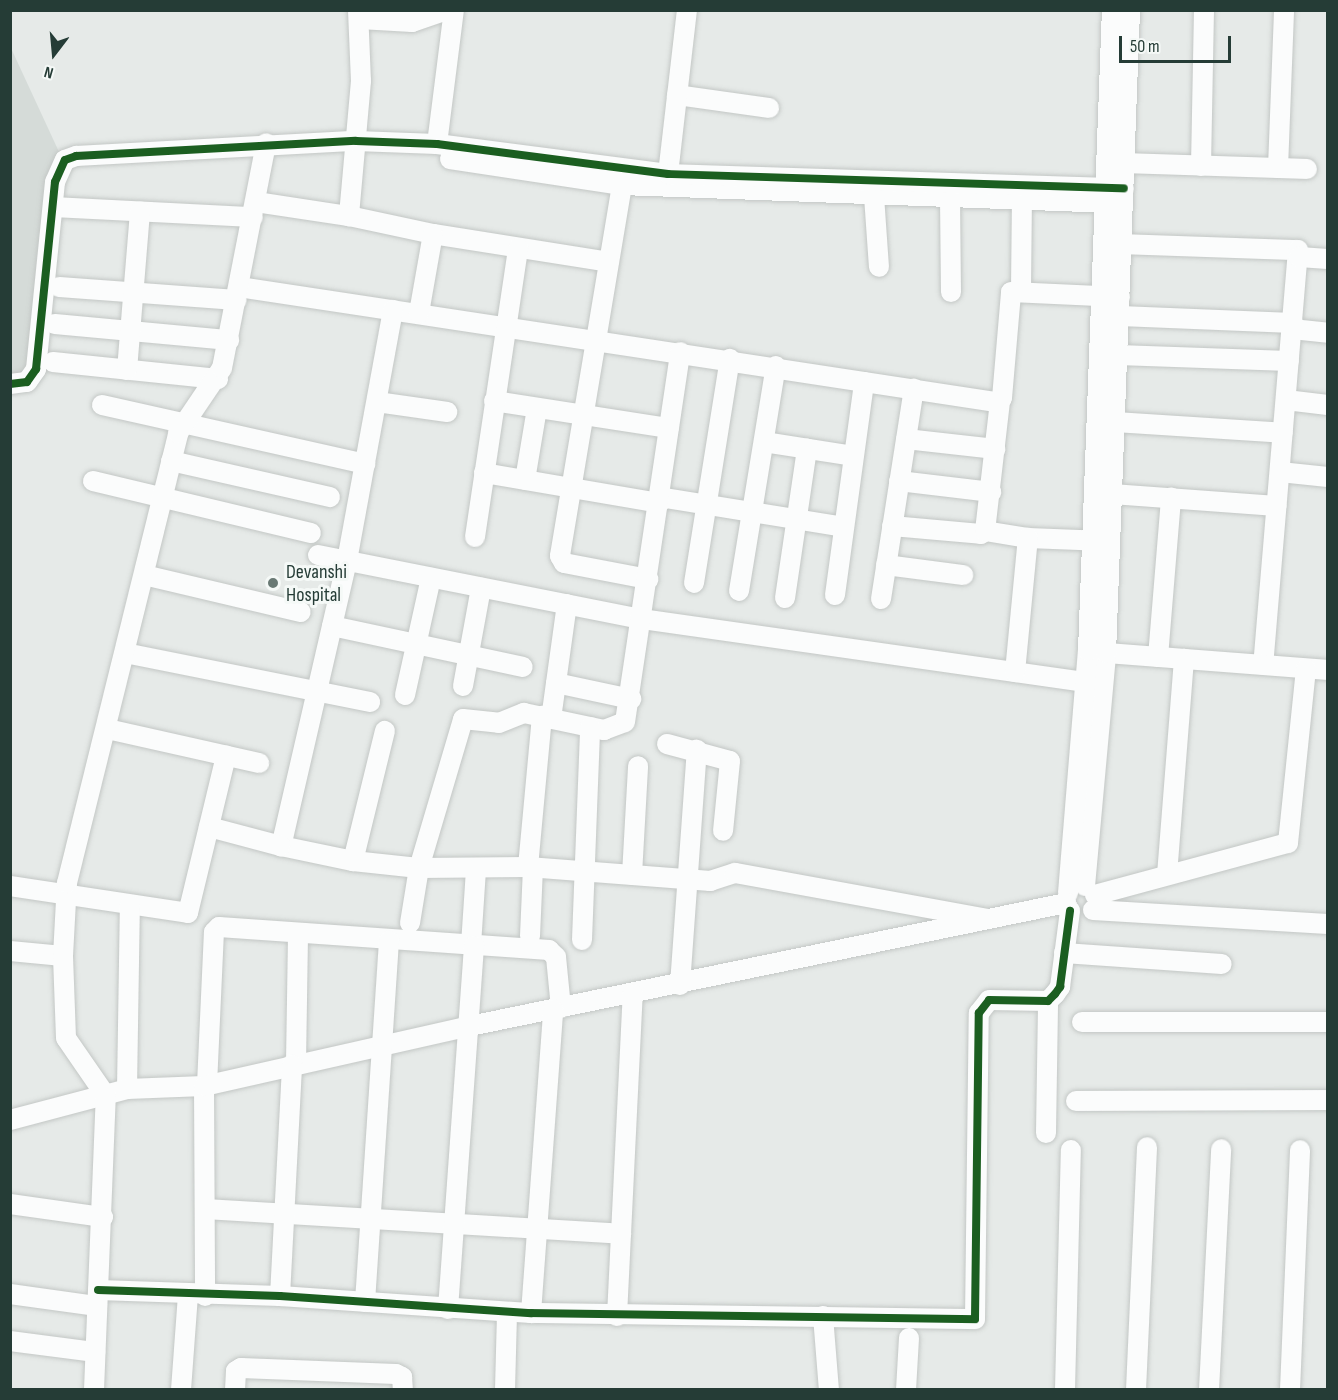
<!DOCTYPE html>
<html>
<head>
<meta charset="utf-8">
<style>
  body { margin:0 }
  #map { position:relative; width:1338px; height:1400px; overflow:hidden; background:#e6eae8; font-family:"Sofia Sans Condensed",sans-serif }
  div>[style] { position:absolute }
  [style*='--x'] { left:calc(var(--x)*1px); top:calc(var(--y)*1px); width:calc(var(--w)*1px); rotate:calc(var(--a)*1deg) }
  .built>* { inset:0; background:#d5dbd8 }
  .roads { filter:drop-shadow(0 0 2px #c3c7c5) drop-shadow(0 0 2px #c3c7c5) }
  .minor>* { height:20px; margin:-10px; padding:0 10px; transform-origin:10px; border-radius:10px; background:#fbfcfc }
  .cycleway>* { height:8px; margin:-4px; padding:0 4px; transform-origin:4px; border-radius:4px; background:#1b5e20 }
  .dots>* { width:16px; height:16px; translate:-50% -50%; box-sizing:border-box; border:3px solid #f5f9f7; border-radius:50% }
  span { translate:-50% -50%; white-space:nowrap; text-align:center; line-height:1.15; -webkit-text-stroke:6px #f5f9f7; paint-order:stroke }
  .poi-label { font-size:20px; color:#253c36 }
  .left { translate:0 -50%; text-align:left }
  .frame { position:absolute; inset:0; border:12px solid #253c36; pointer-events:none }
  .north { position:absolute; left:24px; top:24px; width:60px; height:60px; -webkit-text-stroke:4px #f5f9f7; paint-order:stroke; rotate:196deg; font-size:16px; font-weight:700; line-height:24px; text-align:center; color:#253c36 }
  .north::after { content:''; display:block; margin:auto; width:21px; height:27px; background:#253c36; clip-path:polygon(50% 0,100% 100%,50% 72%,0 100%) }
  .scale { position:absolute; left:1119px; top:36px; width:112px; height:27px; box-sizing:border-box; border:3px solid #253c36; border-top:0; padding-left:8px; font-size:18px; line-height:21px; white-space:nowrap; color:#253c36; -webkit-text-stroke:4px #f5f9f7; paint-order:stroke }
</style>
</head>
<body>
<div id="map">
  <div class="built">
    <div style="clip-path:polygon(10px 46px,60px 154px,26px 376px,10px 376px)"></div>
  </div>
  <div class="roads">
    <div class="minor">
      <div style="--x:358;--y:10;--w:71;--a:87.6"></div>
      <div style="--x:361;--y:81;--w:136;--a:95.1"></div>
      <div style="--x:349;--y:216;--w:86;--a:12.1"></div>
      <div style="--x:433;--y:234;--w:178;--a:9"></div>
      <div style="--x:360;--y:19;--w:52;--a:3.3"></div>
      <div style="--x:412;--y:22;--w:36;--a:-19"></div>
      <div style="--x:677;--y:95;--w:93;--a:8"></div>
      <div style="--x:437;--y:144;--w:135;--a:-82.8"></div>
      <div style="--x:450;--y:159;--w:174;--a:8.6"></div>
      <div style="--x:622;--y:185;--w:496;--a:2.1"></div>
      <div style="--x:1125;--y:163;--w:182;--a:1.9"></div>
      <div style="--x:1201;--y:166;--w:156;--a:-88.9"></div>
      <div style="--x:1278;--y:168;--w:158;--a:-87.8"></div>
      <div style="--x:668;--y:174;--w:165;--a:-83.4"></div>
      <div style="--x:622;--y:185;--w:376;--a:99.5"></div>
      <div style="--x:560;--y:556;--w:8;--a:60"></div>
      <div style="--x:564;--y:563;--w:86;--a:10.8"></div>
      <div style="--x:874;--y:196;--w:71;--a:86"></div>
      <div style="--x:950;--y:198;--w:94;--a:89.4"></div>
      <div style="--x:256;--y:202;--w:94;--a:8.6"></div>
      <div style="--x:53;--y:207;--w:200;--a:2.9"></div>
      <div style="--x:1122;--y:244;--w:176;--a:2"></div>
      <div style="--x:1298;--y:250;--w:416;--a:94.8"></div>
      <div style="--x:1299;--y:257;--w:29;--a:4"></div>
      <div style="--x:59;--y:287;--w:178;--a:4.2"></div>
      <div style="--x:239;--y:287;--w:766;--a:8.64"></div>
      <div style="--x:996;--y:402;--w:7;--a:-34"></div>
      <div style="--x:1002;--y:398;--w:106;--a:-85.1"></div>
      <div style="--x:1011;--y:292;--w:109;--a:2.6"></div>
      <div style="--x:1021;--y:290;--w:90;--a:-89.4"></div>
      <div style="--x:393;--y:310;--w:255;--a:100.4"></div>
      <div style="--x:347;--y:561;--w:293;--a:103"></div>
      <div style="--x:281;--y:846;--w:74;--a:11.8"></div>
      <div style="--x:353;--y:861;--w:66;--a:6.1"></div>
      <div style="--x:419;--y:868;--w:109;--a:-0.5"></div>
      <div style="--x:528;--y:867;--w:183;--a:4.4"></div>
      <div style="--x:710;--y:881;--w:26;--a:-18"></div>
      <div style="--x:735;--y:873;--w:257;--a:10.3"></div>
      <div style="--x:419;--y:313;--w:80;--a:-80"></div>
      <div style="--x:1120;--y:316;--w:173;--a:2.3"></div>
      <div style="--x:55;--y:324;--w:175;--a:5.3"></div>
      <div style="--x:1292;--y:329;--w:36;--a:6"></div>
      <div style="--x:1118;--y:355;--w:171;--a:2"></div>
      <div style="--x:53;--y:362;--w:166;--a:5.9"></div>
      <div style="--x:127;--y:370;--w:159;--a:-85.3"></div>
      <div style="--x:10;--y:384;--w:17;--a:-7"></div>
      <div style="--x:27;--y:382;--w:16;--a:-55"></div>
      <div style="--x:36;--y:369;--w:188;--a:-84.2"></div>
      <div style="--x:55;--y:182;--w:24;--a:-66"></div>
      <div style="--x:65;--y:160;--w:12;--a:-20"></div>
      <div style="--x:76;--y:156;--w:280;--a:-3.1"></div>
      <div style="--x:356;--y:141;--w:81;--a:2.1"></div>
      <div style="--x:437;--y:144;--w:233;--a:7.4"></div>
      <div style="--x:668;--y:174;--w:456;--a:1.8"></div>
      <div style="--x:1286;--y:400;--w:42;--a:6.8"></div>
      <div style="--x:494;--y:401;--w:177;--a:8.8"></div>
      <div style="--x:377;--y:402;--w:71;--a:8.1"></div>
      <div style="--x:102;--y:405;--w:270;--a:12.6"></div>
      <div style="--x:1115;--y:422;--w:168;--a:3.7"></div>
      <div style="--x:906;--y:439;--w:90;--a:6.4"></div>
      <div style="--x:764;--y:442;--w:90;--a:8.9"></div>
      <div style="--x:171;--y:461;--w:163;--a:12.8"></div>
      <div style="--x:1280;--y:472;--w:48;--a:5.9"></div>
      <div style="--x:484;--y:473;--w:178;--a:9.7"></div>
      <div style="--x:525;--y:480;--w:73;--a:-80.5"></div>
      <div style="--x:93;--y:481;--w:224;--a:13.4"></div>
      <div style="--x:899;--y:481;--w:93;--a:6.8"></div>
      <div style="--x:1112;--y:494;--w:165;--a:4.2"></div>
      <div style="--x:659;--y:497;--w:187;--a:9.2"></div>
      <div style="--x:892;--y:526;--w:89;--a:5.1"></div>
      <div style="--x:981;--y:534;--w:5;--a:-37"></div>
      <div style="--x:985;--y:531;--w:131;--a:-83.4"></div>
      <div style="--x:985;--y:531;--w:44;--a:9.2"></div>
      <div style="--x:1028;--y:538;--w:77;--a:2.2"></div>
      <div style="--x:475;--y:537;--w:292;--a:-81.5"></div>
      <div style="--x:318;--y:555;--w:330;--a:11.2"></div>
      <div style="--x:642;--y:619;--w:447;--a:8.1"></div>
      <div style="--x:886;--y:565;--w:78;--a:7.4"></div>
      <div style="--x:144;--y:575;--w:161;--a:13.3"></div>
      <div style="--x:694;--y:583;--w:227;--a:-80.9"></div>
      <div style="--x:739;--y:591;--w:228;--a:-80.7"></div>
      <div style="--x:835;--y:595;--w:215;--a:-82.2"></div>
      <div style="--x:785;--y:598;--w:151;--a:-81.6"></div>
      <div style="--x:881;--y:599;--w:213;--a:-81.1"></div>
      <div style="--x:332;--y:626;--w:195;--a:12.1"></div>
      <div style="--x:1094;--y:652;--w:235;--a:4.4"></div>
      <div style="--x:125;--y:653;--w:250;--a:11.3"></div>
      <div style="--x:1158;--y:657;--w:160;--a:-85.3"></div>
      <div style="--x:1015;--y:672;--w:135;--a:-84.5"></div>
      <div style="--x:556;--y:683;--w:77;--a:12"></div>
      <div style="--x:463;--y:686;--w:100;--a:-79.6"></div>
      <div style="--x:405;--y:695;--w:120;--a:-77.5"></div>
      <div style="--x:551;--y:719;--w:116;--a:-82.1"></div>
      <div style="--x:107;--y:729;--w:156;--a:12.6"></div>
      <div style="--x:667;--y:744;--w:65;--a:15.1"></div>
      <div style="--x:730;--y:761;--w:70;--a:95.7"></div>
      <div style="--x:209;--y:827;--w:74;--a:14.8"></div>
      <div style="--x:353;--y:861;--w:134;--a:-76.2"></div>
      <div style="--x:528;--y:867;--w:152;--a:-84.7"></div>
      <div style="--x:632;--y:875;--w:109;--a:-86.8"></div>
      <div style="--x:1167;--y:875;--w:217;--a:-85.5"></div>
      <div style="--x:10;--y:886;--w:180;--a:8.6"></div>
      <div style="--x:188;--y:913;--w:162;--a:-76.4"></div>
      <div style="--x:1085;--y:886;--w:234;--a:-84.8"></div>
      <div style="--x:1106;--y:653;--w:643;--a:-87.86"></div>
      <div style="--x:1068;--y:893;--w:243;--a:-85.3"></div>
      <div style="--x:1088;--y:651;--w:641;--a:-87.86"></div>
      <div style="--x:1095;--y:895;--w:200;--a:-15.1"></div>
      <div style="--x:1288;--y:843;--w:175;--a:-84.1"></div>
      <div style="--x:1093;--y:910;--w:235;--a:3.4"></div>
      <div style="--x:410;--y:923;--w:56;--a:-80.7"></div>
      <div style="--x:419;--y:868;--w:155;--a:-73.5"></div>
      <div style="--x:463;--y:719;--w:36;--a:6"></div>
      <div style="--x:499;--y:723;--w:27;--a:-22"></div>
      <div style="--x:524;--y:713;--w:82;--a:12"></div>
      <div style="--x:604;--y:730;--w:22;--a:-21"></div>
      <div style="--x:625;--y:722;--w:374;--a:-81.5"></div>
      <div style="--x:530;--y:936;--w:69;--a:-87.5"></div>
      <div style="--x:582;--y:940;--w:213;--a:-87.8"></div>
      <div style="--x:471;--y:945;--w:76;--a:-86.2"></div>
      <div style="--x:10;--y:951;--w:53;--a:5.4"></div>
      <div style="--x:1064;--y:953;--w:158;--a:4"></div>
      <div style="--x:680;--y:985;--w:236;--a:-85.9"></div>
      <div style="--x:1082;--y:1022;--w:246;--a:0"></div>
      <div style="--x:296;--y:1063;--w:129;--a:-89.1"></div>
      <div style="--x:207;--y:1085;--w:153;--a:-87.4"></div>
      <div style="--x:214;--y:932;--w:7;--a:-45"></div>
      <div style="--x:219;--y:927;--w:331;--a:4"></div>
      <div style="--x:549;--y:950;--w:10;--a:45"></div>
      <div style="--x:556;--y:957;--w:51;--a:84.4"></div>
      <div style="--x:204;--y:1086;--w:210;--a:89.7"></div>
      <div style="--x:127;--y:1089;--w:184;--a:-89.1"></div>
      <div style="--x:1076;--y:1101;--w:252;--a:-0.2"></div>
      <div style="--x:10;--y:1120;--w:121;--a:-14.8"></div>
      <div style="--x:127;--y:1089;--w:77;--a:-2.2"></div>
      <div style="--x:204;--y:1086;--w:273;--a:-12.7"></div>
      <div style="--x:470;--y:1026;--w:609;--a:-11.66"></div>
      <div style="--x:1046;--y:1133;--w:132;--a:-89.1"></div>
      <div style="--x:10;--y:1204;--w:94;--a:8"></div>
      <div style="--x:205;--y:1209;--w:417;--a:3.4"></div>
      <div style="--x:98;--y:1290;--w:182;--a:1.9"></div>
      <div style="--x:280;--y:1296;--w:252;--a:3.9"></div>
      <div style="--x:531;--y:1313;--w:444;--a:0.8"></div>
      <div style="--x:975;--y:1319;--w:306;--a:-89.3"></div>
      <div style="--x:979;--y:1013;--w:16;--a:-52"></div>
      <div style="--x:989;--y:1000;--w:59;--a:1"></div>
      <div style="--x:1048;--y:1001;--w:10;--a:-45"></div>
      <div style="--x:1055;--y:994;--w:9;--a:-54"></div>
      <div style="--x:1060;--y:987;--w:77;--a:-82.5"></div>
      <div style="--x:10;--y:1294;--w:88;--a:7.9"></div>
      <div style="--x:280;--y:1296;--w:232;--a:-87"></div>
      <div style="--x:365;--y:1302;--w:362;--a:-86.2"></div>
      <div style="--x:448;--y:1309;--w:364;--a:-85.9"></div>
      <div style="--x:531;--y:1313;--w:304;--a:-85.8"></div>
      <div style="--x:617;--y:1316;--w:322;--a:-87.2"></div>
      <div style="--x:823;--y:1316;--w:74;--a:85.4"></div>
      <div style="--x:10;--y:1341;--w:86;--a:7.4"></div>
      <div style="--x:94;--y:1390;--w:294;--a:-87.7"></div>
      <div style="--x:106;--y:1096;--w:70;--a:-124.6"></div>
      <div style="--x:66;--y:1038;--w:82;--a:-92.1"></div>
      <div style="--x:63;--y:956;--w:73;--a:-86.9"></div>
      <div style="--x:67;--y:883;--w:463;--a:-76.1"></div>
      <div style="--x:178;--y:433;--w:78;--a:-55.9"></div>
      <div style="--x:222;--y:368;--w:229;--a:-78.9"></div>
      <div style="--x:181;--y:1390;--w:95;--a:-85.8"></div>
      <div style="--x:235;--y:1390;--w:19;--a:-87"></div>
      <div style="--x:236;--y:1371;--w:6;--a:-31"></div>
      <div style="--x:241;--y:1368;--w:155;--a:2.2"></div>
      <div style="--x:396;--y:1374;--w:7;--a:27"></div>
      <div style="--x:402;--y:1377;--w:13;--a:86"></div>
      <div style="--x:505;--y:1390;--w:78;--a:-88.5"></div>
      <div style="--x:906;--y:1390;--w:52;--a:-86.7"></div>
      <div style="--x:1065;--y:1390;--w:240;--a:-88.6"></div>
      <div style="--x:1136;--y:1390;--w:243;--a:-87.4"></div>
      <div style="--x:1209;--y:1390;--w:241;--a:-87.1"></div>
      <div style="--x:1290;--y:1390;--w:240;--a:-87.6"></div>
    </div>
  </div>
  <div class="cycleway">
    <div style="--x:10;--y:384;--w:17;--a:-7"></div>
    <div style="--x:27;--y:382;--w:16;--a:-55"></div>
    <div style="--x:36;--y:369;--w:188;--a:-84.2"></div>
    <div style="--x:55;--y:182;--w:24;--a:-66"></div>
    <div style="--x:65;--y:160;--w:12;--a:-20"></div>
    <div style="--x:76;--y:156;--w:280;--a:-3.1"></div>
    <div style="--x:356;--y:141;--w:81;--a:2.1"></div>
    <div style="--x:437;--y:144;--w:233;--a:7.4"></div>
    <div style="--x:668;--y:174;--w:456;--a:1.8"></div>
    <div style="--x:98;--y:1290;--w:182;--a:1.9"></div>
    <div style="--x:280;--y:1296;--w:252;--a:3.9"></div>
    <div style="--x:531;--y:1313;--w:444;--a:0.8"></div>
    <div style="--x:975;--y:1319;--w:306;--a:-89.3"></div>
    <div style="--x:979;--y:1013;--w:16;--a:-52"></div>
    <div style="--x:989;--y:1000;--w:59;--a:1"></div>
    <div style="--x:1048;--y:1001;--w:10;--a:-45"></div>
    <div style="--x:1055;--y:994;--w:9;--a:-54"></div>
    <div style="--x:1060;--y:987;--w:77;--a:-82.5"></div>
  </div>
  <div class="dots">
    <div style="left:273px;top:583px;background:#697974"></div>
  </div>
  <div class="poi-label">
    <span class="left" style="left:286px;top:584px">Devanshi<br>Hospital</span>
  </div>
  <div class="frame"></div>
  <div class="north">N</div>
  <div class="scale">50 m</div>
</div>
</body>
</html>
